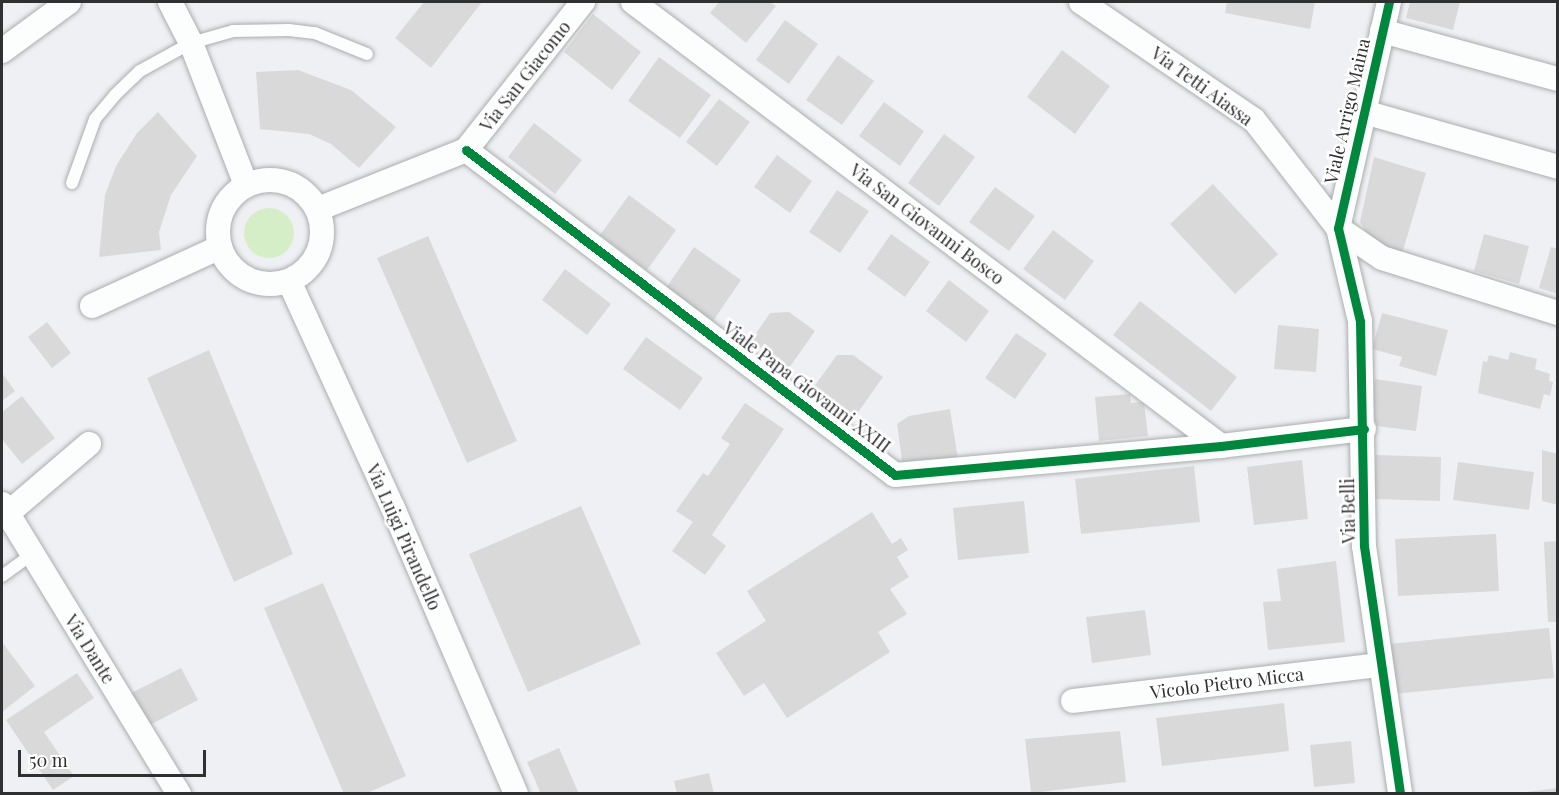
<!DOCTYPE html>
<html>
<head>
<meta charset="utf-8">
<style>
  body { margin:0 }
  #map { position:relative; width:1559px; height:795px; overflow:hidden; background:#eef0f3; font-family:"Playfair Display",serif }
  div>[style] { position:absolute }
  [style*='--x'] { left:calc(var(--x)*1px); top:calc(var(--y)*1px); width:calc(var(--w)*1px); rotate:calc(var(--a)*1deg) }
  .green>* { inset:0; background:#d6eec8 }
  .round { border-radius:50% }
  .building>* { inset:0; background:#d9d9da }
  .roads { filter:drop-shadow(0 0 2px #abadaf) drop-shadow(0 0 2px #abadaf) }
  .service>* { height:12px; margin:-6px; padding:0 6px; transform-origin:6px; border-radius:6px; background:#fcfdfd }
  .minor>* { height:24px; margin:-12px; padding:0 12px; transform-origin:12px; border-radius:12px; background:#fcfdfd }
  .minor>.ring { margin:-12px; padding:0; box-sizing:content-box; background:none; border:24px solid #fcfdfd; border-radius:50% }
  .cycleway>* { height:9px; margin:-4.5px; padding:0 4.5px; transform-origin:4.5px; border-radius:4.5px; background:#00873e }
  span { translate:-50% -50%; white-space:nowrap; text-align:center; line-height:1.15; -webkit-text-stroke:5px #fff; paint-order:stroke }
  .street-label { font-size:18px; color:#2f3032 }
  .frame { position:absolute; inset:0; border:3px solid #2f3032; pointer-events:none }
  .scale { position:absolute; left:18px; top:750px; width:188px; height:27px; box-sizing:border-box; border:3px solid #2f3032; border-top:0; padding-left:8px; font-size:18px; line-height:21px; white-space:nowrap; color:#2f3032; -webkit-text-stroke:4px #fff; paint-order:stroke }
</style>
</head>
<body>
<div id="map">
  <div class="green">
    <div class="round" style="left:244px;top:208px;width:50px;height:50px"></div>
  </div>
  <div class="building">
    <div style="clip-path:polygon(424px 2px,482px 2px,431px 68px,395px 38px)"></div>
    <div style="clip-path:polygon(719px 2px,770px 2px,776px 6px,746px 43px,710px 13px)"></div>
    <div style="clip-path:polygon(1227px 2px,1315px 2px,1310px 29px,1225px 13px)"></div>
    <div style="clip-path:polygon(1410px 2px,1460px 2px,1453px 30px,1406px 18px)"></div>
    <div style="clip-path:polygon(593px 14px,641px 52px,612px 90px,564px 52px)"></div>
    <div style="clip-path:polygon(785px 20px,818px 44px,789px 84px,756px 60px)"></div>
    <div style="clip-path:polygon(1062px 50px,1110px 86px,1075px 134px,1027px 97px)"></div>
    <div style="clip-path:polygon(838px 55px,874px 81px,842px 125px,806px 100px)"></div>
    <div style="clip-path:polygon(659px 57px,711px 95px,680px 138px,628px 101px)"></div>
    <div style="clip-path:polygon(298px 70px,351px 90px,396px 127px,359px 168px,331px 144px,309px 134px,260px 129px,256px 72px)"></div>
    <div style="clip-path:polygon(719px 99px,750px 122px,717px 166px,686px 142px)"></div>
    <div style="clip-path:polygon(884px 102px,924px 131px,900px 166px,859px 136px)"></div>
    <div style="clip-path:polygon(158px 112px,197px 156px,171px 195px,159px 232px,161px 250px,99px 257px,105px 195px,116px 166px,137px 133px)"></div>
    <div style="clip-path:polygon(534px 123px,582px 160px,555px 194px,508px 157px)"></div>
    <div style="clip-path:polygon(944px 134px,975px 157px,939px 206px,908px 183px)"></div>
    <div style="clip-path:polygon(777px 155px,812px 181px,790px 213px,754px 187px)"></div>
    <div style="clip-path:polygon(1374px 157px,1426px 173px,1401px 257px,1373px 242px,1360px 222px)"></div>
    <div style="clip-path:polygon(1213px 184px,1278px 254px,1235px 294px,1170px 224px)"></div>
    <div style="clip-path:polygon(995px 187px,1035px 216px,1009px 251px,969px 222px)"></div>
    <div style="clip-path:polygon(837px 190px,869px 211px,840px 253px,809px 232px)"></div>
    <div style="clip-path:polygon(629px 195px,676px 230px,647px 270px,600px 235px)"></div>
    <div style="clip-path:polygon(1053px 230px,1094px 261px,1065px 300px,1023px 269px)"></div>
    <div style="clip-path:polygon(891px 234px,930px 262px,905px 297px,867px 269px)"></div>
    <div style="clip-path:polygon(1484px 234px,1529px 246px,1519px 284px,1474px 271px)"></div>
    <div style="clip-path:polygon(428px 236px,517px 441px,467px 463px,377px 258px)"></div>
    <div style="clip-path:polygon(694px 247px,741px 280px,713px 321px,666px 288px)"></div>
    <div style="clip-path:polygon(1551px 247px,1558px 249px,1558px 294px,1539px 288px)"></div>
    <div style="clip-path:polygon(565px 269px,611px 304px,587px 335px,542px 300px)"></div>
    <div style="clip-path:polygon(949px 280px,989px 311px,966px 342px,926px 311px)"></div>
    <div style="clip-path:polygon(1140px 301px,1237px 377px,1211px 411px,1113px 335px)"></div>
    <div style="clip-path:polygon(789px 312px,815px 331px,789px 368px,751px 341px,770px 313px)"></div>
    <div style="clip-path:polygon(1382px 313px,1448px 330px,1436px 376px,1399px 366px,1402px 357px,1372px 349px)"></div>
    <div style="clip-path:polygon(47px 322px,71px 353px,52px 368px,28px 337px)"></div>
    <div style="clip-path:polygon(1278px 325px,1319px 329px,1316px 372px,1274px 369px)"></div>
    <div style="clip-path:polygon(1016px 333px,1047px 354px,1015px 399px,985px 378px)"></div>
    <div style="clip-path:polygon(646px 337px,703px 378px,680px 410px,623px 369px)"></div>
    <div style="clip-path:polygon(209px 350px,293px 554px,234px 582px,147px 378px)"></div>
    <div style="clip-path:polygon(1510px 352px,1537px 359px,1535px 369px,1550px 374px,1549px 381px,1553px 382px,1550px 396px,1544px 394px,1540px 409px,1478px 393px,1483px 361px,1487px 362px,1489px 355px,1508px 360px)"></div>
    <div style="clip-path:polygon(837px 355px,853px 355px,883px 377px,854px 418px,813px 388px)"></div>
    <div style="clip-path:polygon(2px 373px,15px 391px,2px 401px)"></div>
    <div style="clip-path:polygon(1375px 379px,1422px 386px,1416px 431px,1369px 425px)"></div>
    <div style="clip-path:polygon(1130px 394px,1131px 403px,1144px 402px,1148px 436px,1099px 441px,1095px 397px)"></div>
    <div style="clip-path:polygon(22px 396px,55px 438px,22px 464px,2px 439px,2px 412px)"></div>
    <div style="clip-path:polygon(745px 403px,784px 429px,712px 535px,726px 546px,705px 575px,672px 551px,693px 522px,676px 511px,703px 473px,708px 476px,730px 444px,721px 438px)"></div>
    <div style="clip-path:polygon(950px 409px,958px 459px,903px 468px,897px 424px,909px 416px)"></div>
    <div style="clip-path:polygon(1542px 450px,1558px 454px,1558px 505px,1542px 501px)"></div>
    <div style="clip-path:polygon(1376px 455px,1441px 457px,1440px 501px,1374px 499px)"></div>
    <div style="clip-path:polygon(1302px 460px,1308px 519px,1254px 525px,1247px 467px)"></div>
    <div style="clip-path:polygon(1458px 462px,1534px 472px,1529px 510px,1453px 500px)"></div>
    <div style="clip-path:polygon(1194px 466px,1200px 522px,1081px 534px,1075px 479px)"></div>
    <div style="clip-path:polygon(1024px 501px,1029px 553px,958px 560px,953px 508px)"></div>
    <div style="clip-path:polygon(581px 506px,641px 644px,528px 692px,469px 554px)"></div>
    <div style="clip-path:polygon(872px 512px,892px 544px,901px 538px,908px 550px,897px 557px,909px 577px,890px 589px,907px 614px,878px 632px,890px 652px,787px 718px,764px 683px,744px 696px,716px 653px,766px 621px,747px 591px)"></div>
    <div style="clip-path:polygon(1496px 534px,1499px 591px,1398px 596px,1395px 539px)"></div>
    <div style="clip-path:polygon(1558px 541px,1558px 622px,1548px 622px,1544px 542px)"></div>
    <div style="clip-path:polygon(1336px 561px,1345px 642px,1268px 650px,1263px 602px,1281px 601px,1277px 569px)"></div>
    <div style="clip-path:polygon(323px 583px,406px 776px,365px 794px,344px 794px,264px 608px)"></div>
    <div style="clip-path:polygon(1145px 610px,1151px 655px,1092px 663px,1086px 617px)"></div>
    <div style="clip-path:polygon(1549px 628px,1554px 678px,1394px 694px,1389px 644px)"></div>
    <div style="clip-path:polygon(2px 642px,35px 686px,2px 712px)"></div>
    <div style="clip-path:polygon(181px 668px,198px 700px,146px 727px,129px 694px)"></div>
    <div style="clip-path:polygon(77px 673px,94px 698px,44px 732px,74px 776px,53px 790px,6px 720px)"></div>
    <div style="clip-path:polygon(1284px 703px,1289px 751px,1162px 766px,1156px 718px)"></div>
    <div style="clip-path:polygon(1120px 731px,1126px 782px,1031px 793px,1025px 739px)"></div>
    <div style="clip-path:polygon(1351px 741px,1355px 783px,1314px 787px,1310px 745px)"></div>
    <div style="clip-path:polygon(559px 748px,579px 794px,541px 794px,527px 762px)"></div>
    <div style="clip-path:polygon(709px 773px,714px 794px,677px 794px,674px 781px)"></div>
    <div style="clip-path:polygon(1558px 788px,1558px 794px,1526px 794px,1526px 792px)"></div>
  </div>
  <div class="roads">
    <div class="service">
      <div style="--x:72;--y:183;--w:68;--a:-70.2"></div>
      <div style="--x:95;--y:119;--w:31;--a:-50"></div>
      <div style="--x:115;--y:95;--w:35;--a:-44"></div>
      <div style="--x:140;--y:71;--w:58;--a:-28.8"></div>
      <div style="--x:191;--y:43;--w:44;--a:-15.9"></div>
      <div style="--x:233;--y:31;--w:56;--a:-1"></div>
      <div style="--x:289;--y:30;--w:26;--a:7"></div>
      <div style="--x:315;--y:33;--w:56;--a:22"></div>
      <div style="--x:2;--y:576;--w:37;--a:-36"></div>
    </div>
    <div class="minor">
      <div style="--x:170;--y:2;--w:46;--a:62.9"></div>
      <div style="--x:191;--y:43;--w:152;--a:68.8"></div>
      <div style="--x:633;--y:2;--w:737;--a:37.06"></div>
      <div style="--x:1081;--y:2;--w:209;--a:34.3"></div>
      <div style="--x:1254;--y:120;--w:137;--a:52.1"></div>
      <div style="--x:1338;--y:228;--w:53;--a:34.3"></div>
      <div style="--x:1382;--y:258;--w:184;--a:17.4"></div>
      <div style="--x:1389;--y:2;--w:232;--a:102.7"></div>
      <div style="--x:1338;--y:228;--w:96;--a:76.7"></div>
      <div style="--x:1360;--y:321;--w:225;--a:89"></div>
      <div style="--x:1364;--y:546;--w:251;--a:81.7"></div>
      <div style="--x:1382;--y:31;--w:182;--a:15.3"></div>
      <div style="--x:2;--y:51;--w:83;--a:-36.2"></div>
      <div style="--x:1364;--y:112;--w:202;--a:15.8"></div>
      <div style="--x:466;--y:150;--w:538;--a:37.15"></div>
      <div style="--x:895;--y:475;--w:327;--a:-5.1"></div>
      <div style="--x:1221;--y:446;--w:144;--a:-6.8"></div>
      <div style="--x:466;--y:150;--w:189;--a:-51.7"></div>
      <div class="ring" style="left:218px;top:180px;width:80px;height:80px"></div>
      <div style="--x:318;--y:209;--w:159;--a:-21.7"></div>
      <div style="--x:289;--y:281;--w:250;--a:65.4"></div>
      <div style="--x:393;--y:508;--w:311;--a:66.7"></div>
      <div style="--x:92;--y:306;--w:141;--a:-24.7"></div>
      <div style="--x:2;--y:504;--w:340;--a:58.6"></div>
      <div style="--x:7;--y:514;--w:108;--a:-40.5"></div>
      <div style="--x:1073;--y:701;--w:310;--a:-6.7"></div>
    </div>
  </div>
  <div class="cycleway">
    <div style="--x:1389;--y:2;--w:232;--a:102.7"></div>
    <div style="--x:1338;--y:228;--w:96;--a:76.7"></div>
    <div style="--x:1360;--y:321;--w:225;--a:89"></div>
    <div style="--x:1364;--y:546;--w:251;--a:81.7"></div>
    <div style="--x:466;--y:150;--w:538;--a:37.15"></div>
    <div style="--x:895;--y:475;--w:327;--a:-5.1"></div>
    <div style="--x:1221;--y:446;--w:144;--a:-6.8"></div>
  </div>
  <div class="street-label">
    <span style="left:525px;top:76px;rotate:-52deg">Via San Giacomo</span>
    <span style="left:1202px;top:86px;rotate:36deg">Via Tetti Aiassa</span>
    <span style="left:1347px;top:111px;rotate:-77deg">Viale Arrigo Maina</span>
    <span style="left:927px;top:224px;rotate:37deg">Via San Giovanni Bosco</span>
    <span style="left:807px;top:387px;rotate:37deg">Viale Papa Giovanni XXIII</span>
    <span style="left:1348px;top:511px;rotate:-91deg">Via Belli</span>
    <span style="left:404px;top:537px;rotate:66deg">Via Luigi Pirandello</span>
    <span style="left:90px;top:649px;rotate:58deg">Via Dante</span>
    <span style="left:1227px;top:683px;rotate:-7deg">Vicolo Pietro Micca</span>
  </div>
  <div class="frame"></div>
  <div class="scale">50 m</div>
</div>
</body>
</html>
